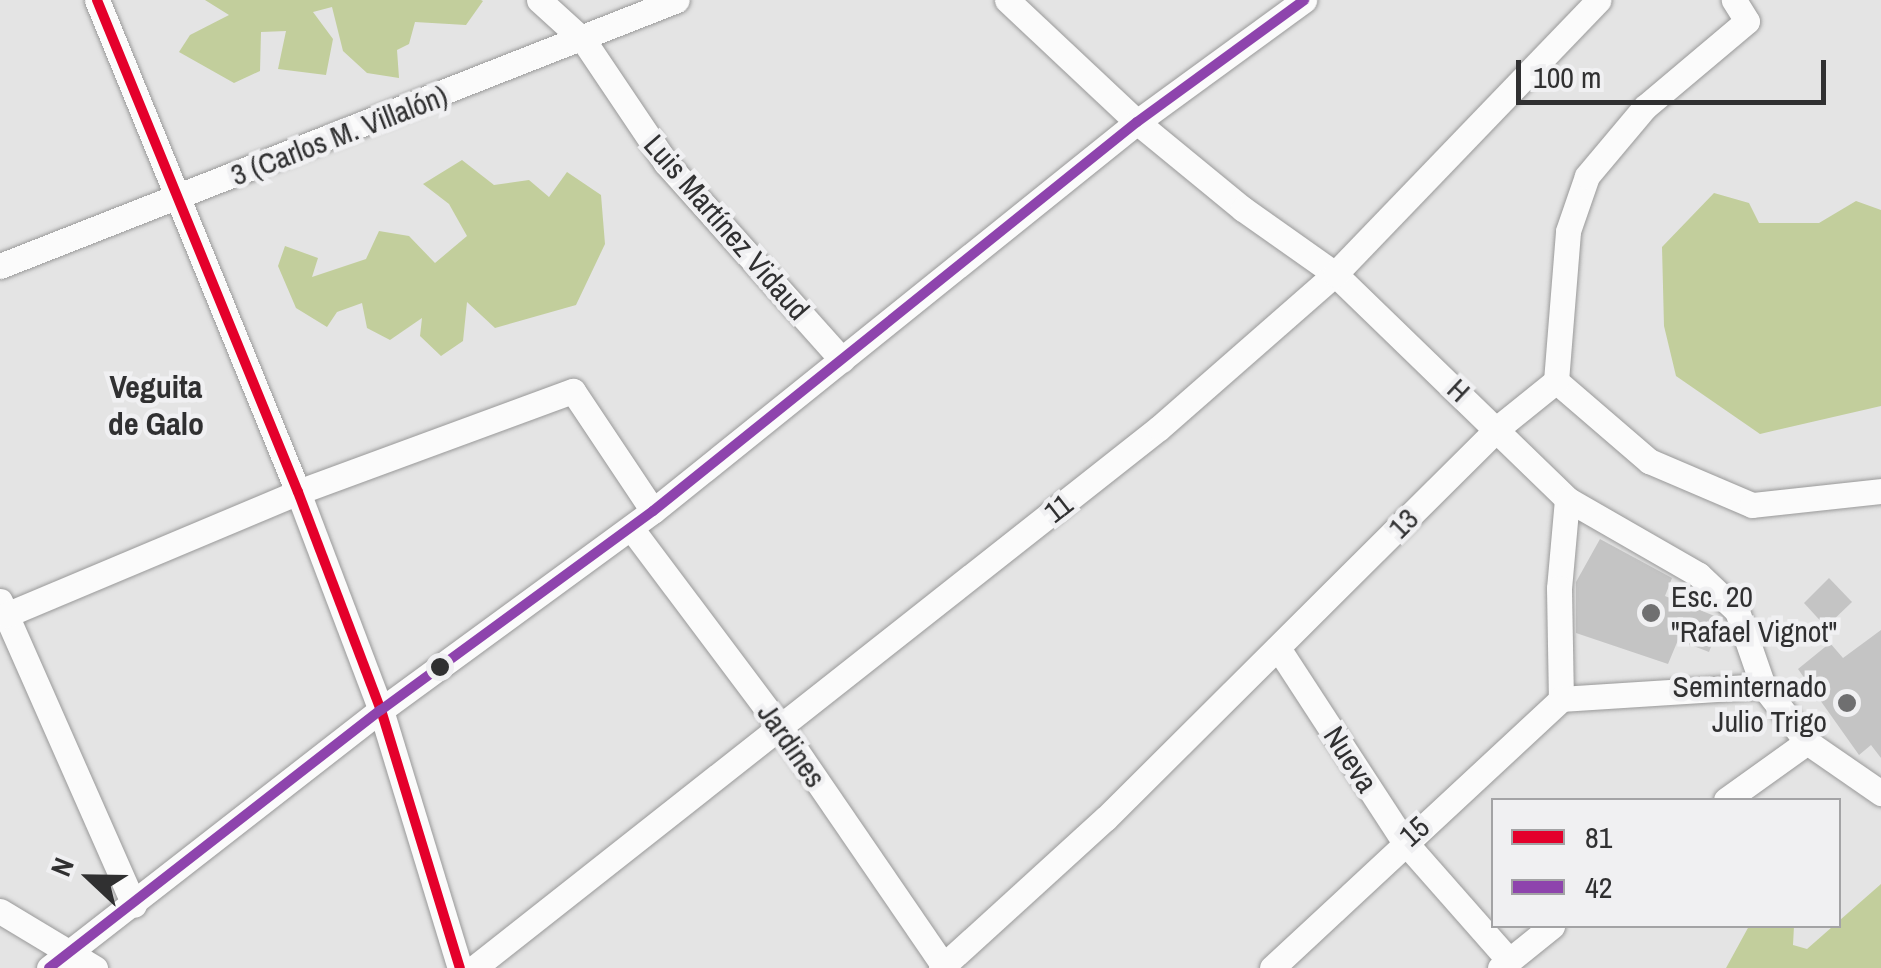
<!DOCTYPE html>
<html>
<head>
<meta charset="utf-8">
<style>
  body { margin:0 }
  #map { position:relative; width:1881px; height:968px; overflow:hidden; background:#e4e4e4; font-family:"Archivo Narrow",sans-serif }
  div>[style] { position:absolute }
  [style*='--x'] { left:calc(var(--x)*1px); top:calc(var(--y)*1px); width:calc(var(--w)*1px); rotate:calc(var(--a)*1deg) }
  .green>* { inset:0; background:#c2ce9c }
  .building>* { inset:0; background:#c4c4c4 }
  .roads { filter:drop-shadow(0 0 2px #999) drop-shadow(0 0 2px #999) }
  .minor>* { height:25px; margin:-12.5px; padding:0 12.5px; transform-origin:12.5px; border-radius:12.5px; background:#fbfbfb }
  .bus-1>* { height:10px; margin:-5px; padding:0 5px; transform-origin:5px; border-radius:5px; background:#e4002b }
  .bus-2>* { height:10px; margin:-5px; padding:0 5px; transform-origin:5px; border-radius:5px; background:#8e44ad }
  .dots>* { width:28px; height:28px; translate:-50% -50%; box-sizing:border-box; border:5px solid #f0f0f2; border-radius:50% }
  span { translate:-50% -50%; white-space:nowrap; text-align:center; line-height:1.15; -webkit-text-stroke:9px #f0f0f2; paint-order:stroke }
  .street-label { font-size:30px; color:#303031 }
  .poi-label { font-size:30px; color:#303031 }
  .left { translate:0 -50%; text-align:left }
  .right { translate:-100% -50%; text-align:right }
  .neighbourhood-label { font-size:32px; color:#303031; font-weight:700 }
  .legend { position:absolute; left:1491px; top:798px; width:350px; height:130px; box-sizing:border-box; background:#f0f0f2; border:2px solid #a3a3a5; margin:0; padding:12px 18px; list-style:none; font-size:30px; color:#303031 }
  .legend li { display:flex; align-items:center; gap:20px; height:50px }
  .legend b { width:50px; border:2px solid #a3a3a5 }
  .north { position:absolute; left:40px; top:828px; width:100px; height:100px; -webkit-text-stroke:8px #f0f0f2; paint-order:stroke; rotate:292deg; font-size:28px; font-weight:700; line-height:40px; text-align:center; color:#303031 }
  .north::after { content:''; display:block; margin:auto; width:35px; height:45px; background:#303031; clip-path:polygon(50% 0,100% 100%,50% 72%,0 100%) }
  .scale { position:absolute; left:1516px; top:60px; width:310px; height:45px; box-sizing:border-box; border:5px solid #303031; border-top:0; padding-left:12px; font-size:30px; line-height:35px; white-space:nowrap; color:#303031; -webkit-text-stroke:8px #f0f0f2; paint-order:stroke }
</style>
</head>
<body>
<div id="map">
  <div class="green">
    <div style="clip-path:polygon(205px 0,481px 0,483px 1px,466px 25px,415px 22px,409px 44px,397px 50px,399px 78px,367px 73px,343px 51px,332px 7px,313px 12px,333px 39px,326px 75px,278px 69px,286px 31px,261px 32px,260px 71px,234px 83px,179px 52px,190px 35px,229px 15px)"></div>
    <div style="clip-path:polygon(462px 160px,494px 185px,529px 180px,549px 197px,567px 172px,601px 195px,605px 244px,576px 305px,495px 328px,467px 302px,463px 341px,441px 356px,420px 336px,422px 318px,390px 340px,367px 328px,362px 303px,337px 312px,327px 327px,296px 308px,278px 266px,285px 246px,318px 258px,312px 277px,366px 259px,379px 231px,409px 236px,435px 263px,467px 236px,449px 204px,423px 184px)"></div>
    <div style="clip-path:polygon(1714px 193px,1749px 203px,1759px 223px,1819px 223px,1856px 201px,1881px 210px,1881px 406px,1760px 434px,1676px 376px,1664px 326px,1662px 247px)"></div>
    <div style="clip-path:polygon(1881px 884px,1881px 968px,1726px 968px,1749px 926px,1794px 926px,1793px 945px,1807px 949px)"></div>
  </div>
  <div class="building">
    <div style="clip-path:polygon(1600px 539px,1672px 578px,1665px 596px,1722px 619px,1709px 652px,1678px 640px,1668px 664px,1576px 633px,1576px 582px)"></div>
    <div style="clip-path:polygon(1829px 578px,1852px 602px,1826px 627px,1804px 603px)"></div>
    <div style="clip-path:polygon(1881px 630px,1881px 758px,1871px 745px,1859px 755px,1798px 669px,1830px 643px,1843px 658px)"></div>
  </div>
  <div class="roads">
    <div class="minor">
      <div style="--x:97;--y:0;--w:531;--a:67.78"></div>
      <div style="--x:298;--y:492;--w:233;--a:69.2"></div>
      <div style="--x:381;--y:710;--w:270;--a:73"></div>
      <div style="--x:539;--y:0;--w:61;--a:42.3"></div>
      <div style="--x:584;--y:41;--w:147;--a:56.1"></div>
      <div style="--x:666;--y:163;--w:264;--a:48.2"></div>
      <div style="--x:1007;--y:0;--w:178;--a:43.2"></div>
      <div style="--x:1137;--y:122;--w:137;--a:39.4"></div>
      <div style="--x:1243;--y:209;--w:113;--a:35.2"></div>
      <div style="--x:1335;--y:274;--w:323;--a:44.1"></div>
      <div style="--x:1567;--y:499;--w:152;--a:29.9"></div>
      <div style="--x:1699;--y:575;--w:52;--a:43.5"></div>
      <div style="--x:1737;--y:611;--w:79;--a:70.9"></div>
      <div style="--x:1763;--y:686;--w:71;--a:51.8"></div>
      <div style="--x:1807;--y:742;--w:90;--a:34.6"></div>
      <div style="--x:0;--y:266;--w:727;--a:-21.45"></div>
      <div style="--x:1556;--y:381;--w:123;--a:40.7"></div>
      <div style="--x:1649;--y:461;--w:112;--a:23.1"></div>
      <div style="--x:1752;--y:505;--w:130;--a:-6.2"></div>
      <div style="--x:1567;--y:499;--w:89;--a:95.1"></div>
      <div style="--x:1559;--y:588;--w:111;--a:89"></div>
      <div style="--x:1561;--y:699;--w:202;--a:-3.7"></div>
      <div style="--x:631;--y:528;--w:245;--a:53.1"></div>
      <div style="--x:778;--y:724;--w:296;--a:55.6"></div>
      <div style="--x:0;--y:601;--w:332;--a:66.2"></div>
      <div style="--x:6;--y:615;--w:317;--a:-22.8"></div>
      <div style="--x:298;--y:492;--w:293;--a:-20.2"></div>
      <div style="--x:573;--y:391;--w:144;--a:56.3"></div>
      <div style="--x:1278;--y:648;--w:229;--a:56.9"></div>
      <div style="--x:1403;--y:840;--w:157;--a:48.6"></div>
      <div style="--x:1726;--y:800;--w:100;--a:-35.6"></div>
      <div style="--x:0;--y:911;--w:111;--a:31"></div>
      <div style="--x:49;--y:968;--w:420;--a:-37.9"></div>
      <div style="--x:381;--y:710;--w:337;--a:-36.2"></div>
      <div style="--x:653;--y:511;--w:621;--a:-38.79"></div>
      <div style="--x:1137;--y:122;--w:207;--a:-36.1"></div>
      <div style="--x:474;--y:968;--w:872;--a:-38.25"></div>
      <div style="--x:1159;--y:428;--w:234;--a:-41.2"></div>
      <div style="--x:1335;--y:274;--w:380;--a:-46.1"></div>
      <div style="--x:941;--y:968;--w:222;--a:-42.3"></div>
      <div style="--x:1105;--y:819;--w:556;--a:-44.85"></div>
      <div style="--x:1499;--y:427;--w:73;--a:-38.9"></div>
      <div style="--x:1556;--y:381;--w:150;--a:-85.4"></div>
      <div style="--x:1568;--y:231;--w:58;--a:-70.9"></div>
      <div style="--x:1587;--y:176;--w:90;--a:-50"></div>
      <div style="--x:1645;--y:107;--w:133;--a:-40.1"></div>
      <div style="--x:1747;--y:21;--w:25;--a:-122"></div>
      <div style="--x:1272;--y:968;--w:395;--a:-42.9"></div>
      <div style="--x:1500;--y:968;--w:67;--a:-38.9"></div>
    </div>
  </div>
  <div class="bus-1">
    <div style="--x:97;--y:0;--w:531;--a:67.78"></div>
    <div style="--x:298;--y:492;--w:233;--a:69.2"></div>
    <div style="--x:381;--y:710;--w:270;--a:73"></div>
  </div>
  <div class="bus-2">
    <div style="--x:49;--y:968;--w:420;--a:-37.9"></div>
    <div style="--x:381;--y:710;--w:337;--a:-36.2"></div>
    <div style="--x:653;--y:511;--w:621;--a:-38.79"></div>
    <div style="--x:1137;--y:122;--w:207;--a:-36.1"></div>
  </div>
  <div class="dots">
    <div style="left:1651px;top:613px;background:#6f6f70"></div>
    <div style="left:440px;top:667px;background:#303031"></div>
    <div style="left:1847px;top:703px;background:#6f6f70"></div>
  </div>
  <div class="street-label">
    <span style="left:339px;top:135px;rotate:-21deg">3 (Carlos M. Villalón)</span>
    <span style="left:727px;top:227px;rotate:49deg">Luis Martínez Vidaud</span>
    <span style="left:1459px;top:390px;rotate:43deg">H</span>
    <span style="left:1058px;top:508px;rotate:-38deg">11</span>
    <span style="left:1403px;top:523px;rotate:-45deg">13</span>
    <span style="left:792px;top:745px;rotate:55deg">Jardines</span>
    <span style="left:1351px;top:759px;rotate:57deg">Nueva</span>
    <span style="left:1414px;top:831px;rotate:-42deg">15</span>
  </div>
  <div class="poi-label">
    <span class="left" style="left:1671px;top:613px">Esc. 20<br>"Rafael Vignot"</span>
    <span class="right" style="left:1827px;top:703px">Seminternado<br>Julio Trigo</span>
  </div>
  <div class="neighbourhood-label">
    <span style="left:156px;top:406px">Veguita<br>de Galo</span>
  </div>
  <ul class="legend">
  <li><b style="height:12px;background:#e4002b"></b>81</li>
  <li><b style="height:12px;background:#8e44ad"></b>42</li>
  </ul>
  <div class="north">N</div>
  <div class="scale">100 m</div>
</div>
</body>
</html>
